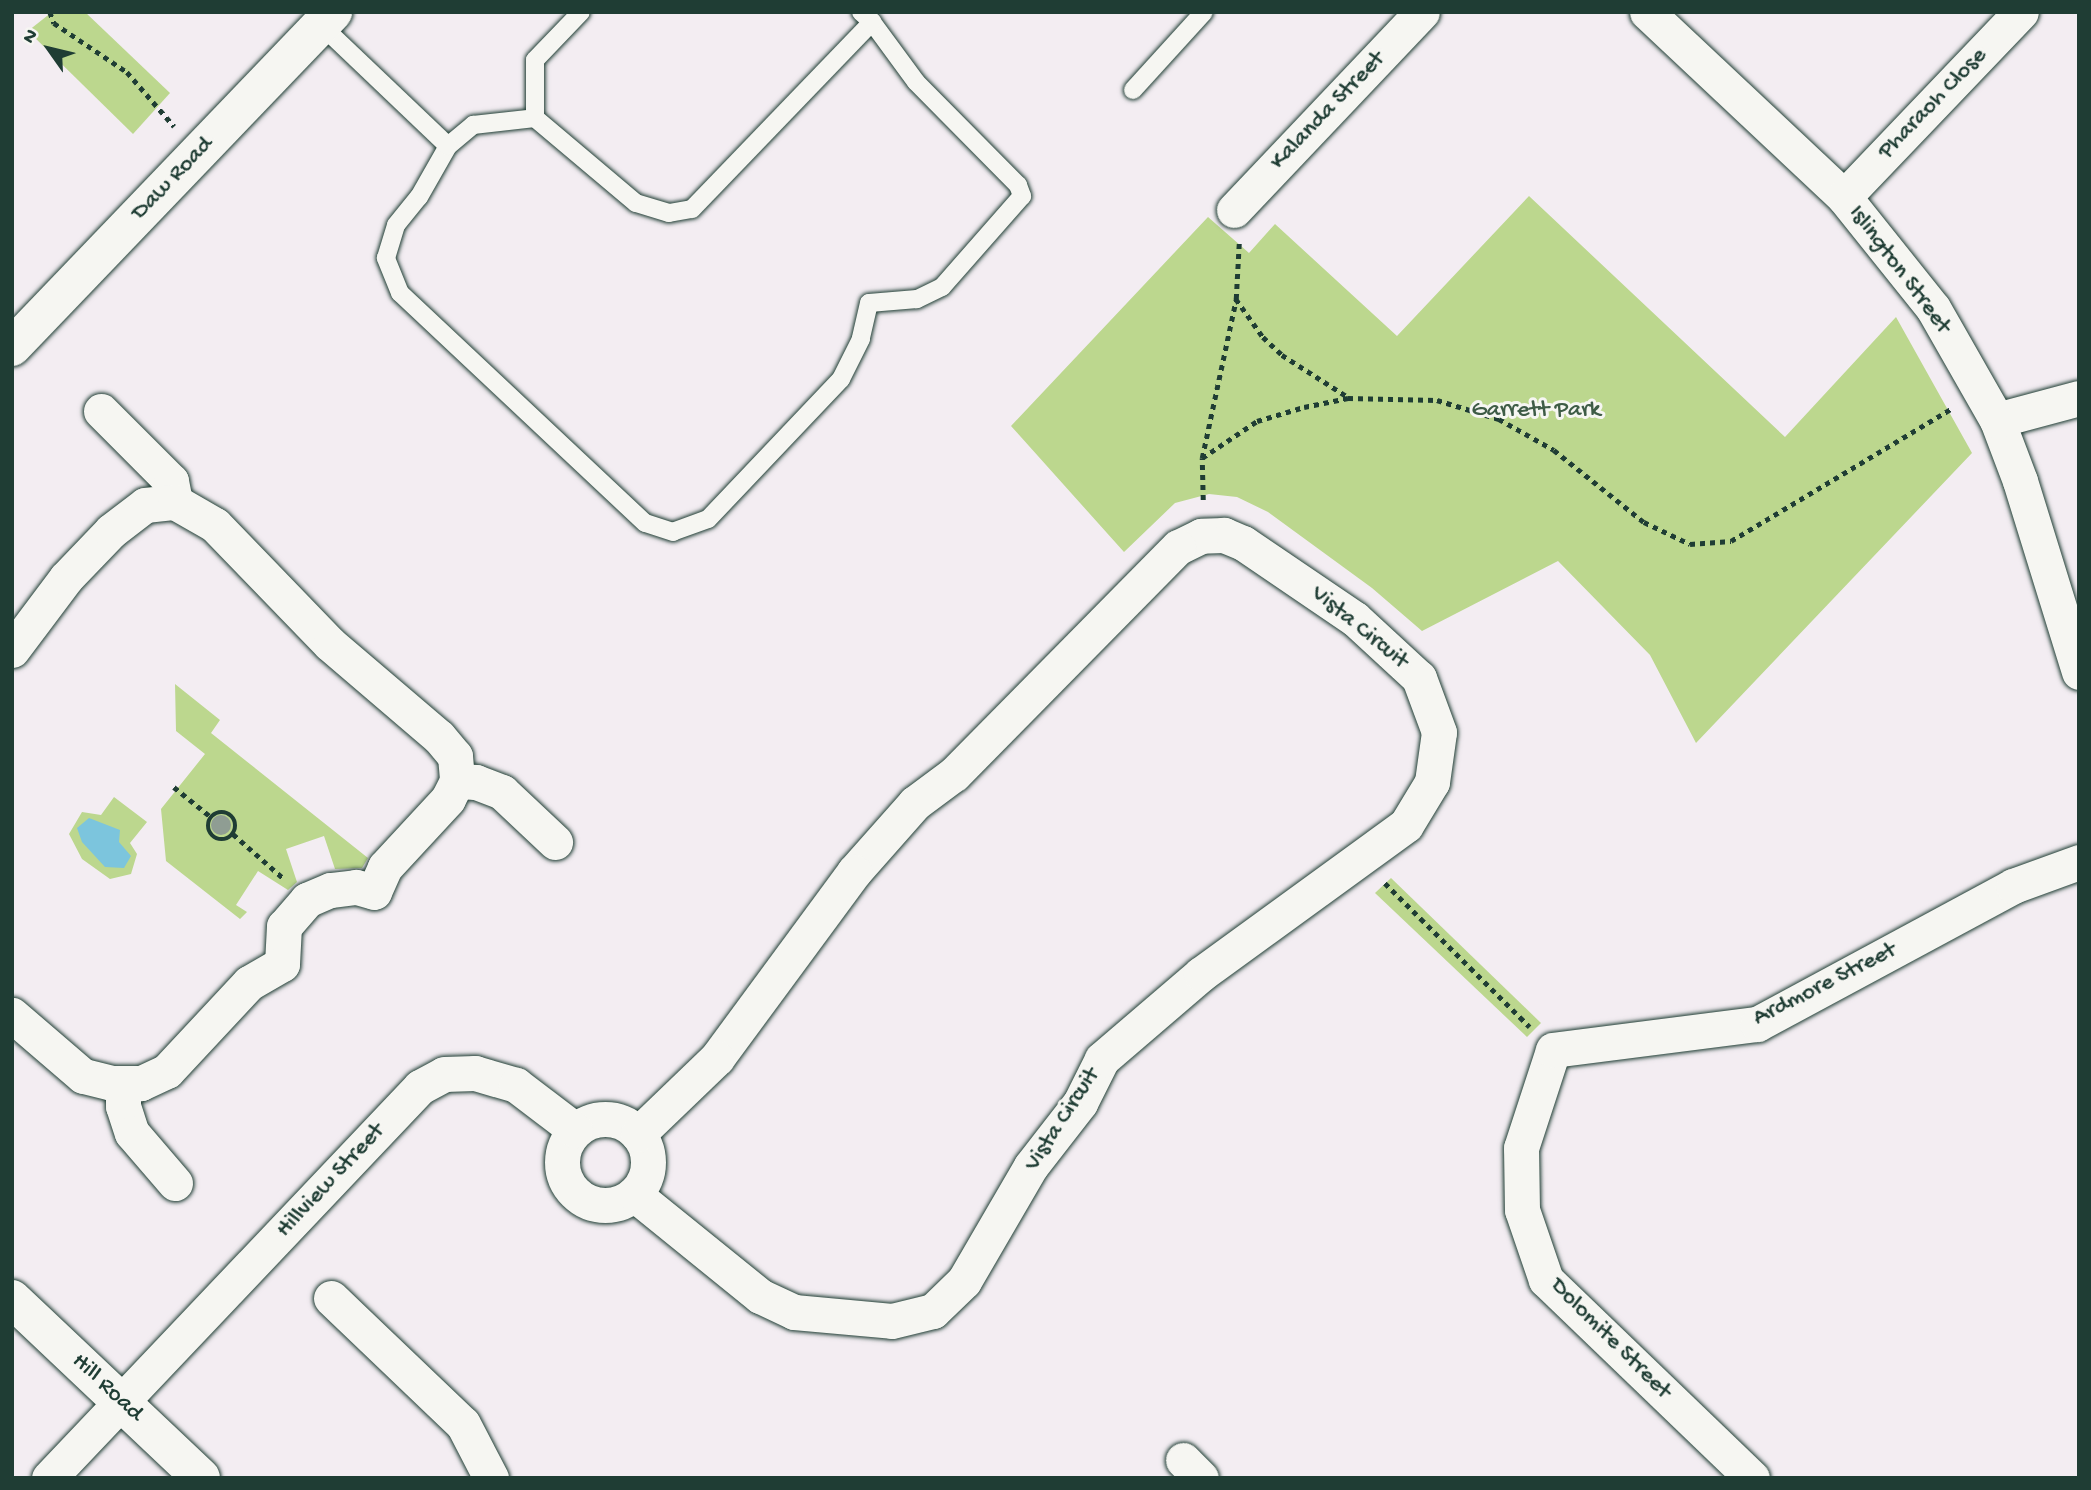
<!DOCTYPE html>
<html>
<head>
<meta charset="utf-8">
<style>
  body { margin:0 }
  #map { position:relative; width:2091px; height:1490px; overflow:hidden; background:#f3edf2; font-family:"Gochi Hand",sans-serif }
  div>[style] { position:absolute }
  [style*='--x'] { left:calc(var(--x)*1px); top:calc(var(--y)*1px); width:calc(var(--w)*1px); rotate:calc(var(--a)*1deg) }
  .green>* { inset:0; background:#bcd78e }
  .water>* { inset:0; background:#7cc5dd }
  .path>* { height:4.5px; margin-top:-2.25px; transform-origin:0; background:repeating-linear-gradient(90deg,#1f3d34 0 5px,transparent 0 10px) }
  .path>.ring { margin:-2.25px; padding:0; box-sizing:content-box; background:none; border:4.5px solid #1f3d34; border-radius:50% }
  .roads { filter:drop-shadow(0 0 2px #1f3d34) drop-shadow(0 0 2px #1f3d34) }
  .lane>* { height:18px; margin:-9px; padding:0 9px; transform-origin:9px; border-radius:9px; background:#f6f6f2 }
  .street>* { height:35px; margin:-17.5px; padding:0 17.5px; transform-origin:17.5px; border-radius:17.5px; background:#f6f6f2 }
  .street>.ring { margin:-17.5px; padding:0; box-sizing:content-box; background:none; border:35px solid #f6f6f2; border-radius:50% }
  .secondary>* { height:38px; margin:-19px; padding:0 19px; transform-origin:19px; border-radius:19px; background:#f6f6f2 }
  .trees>* { width:20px; height:20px; margin:-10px; border-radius:50%; background:#8f9d93 }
  span { translate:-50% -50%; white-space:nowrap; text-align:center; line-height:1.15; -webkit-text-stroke:6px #f6f6f2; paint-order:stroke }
  .street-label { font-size:24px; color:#1f3d34 }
  .park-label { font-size:24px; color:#3e5c46 }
  .frame { position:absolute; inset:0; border:14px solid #1f3d34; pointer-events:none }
  .north { position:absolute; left:14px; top:14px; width:70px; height:70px; -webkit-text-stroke:5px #f6f6f2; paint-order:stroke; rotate:304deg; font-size:19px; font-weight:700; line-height:28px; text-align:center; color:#1f3d34 }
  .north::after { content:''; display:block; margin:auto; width:24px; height:32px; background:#1f3d34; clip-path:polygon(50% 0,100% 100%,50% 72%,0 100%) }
</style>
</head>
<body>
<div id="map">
  <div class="green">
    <div style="clip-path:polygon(52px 12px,85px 12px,170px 93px,133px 134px,28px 31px)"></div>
    <div style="clip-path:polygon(1529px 196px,1785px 437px,1896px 317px,1972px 453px,1696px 743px,1650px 655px,1558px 561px,1422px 631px,1372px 588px,1268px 512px,1237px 497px,1209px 494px,1175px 503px,1124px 552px,1011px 426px,1208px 217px,1249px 253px,1275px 224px,1397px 336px)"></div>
    <div style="clip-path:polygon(175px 684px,220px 720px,211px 733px,368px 858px,362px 868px,335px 869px,324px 836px,286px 849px,297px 882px,288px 890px,258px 871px,236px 905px,247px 912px,240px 919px,166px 861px,161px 809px,205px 754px,176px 731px)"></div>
    <div style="clip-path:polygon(114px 797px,147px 822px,130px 843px,137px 854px,131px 874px,110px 879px,82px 859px,69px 834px,82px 812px,101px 815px)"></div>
    <div style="clip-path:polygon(1391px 878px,1541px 1023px,1527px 1037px,1375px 893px)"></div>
  </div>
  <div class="water">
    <div style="clip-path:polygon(89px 818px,120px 830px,119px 842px,131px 856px,124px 868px,105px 867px,82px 842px,77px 828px)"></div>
  </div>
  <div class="path">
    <div style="--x:50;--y:12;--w:12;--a:70"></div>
    <div style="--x:54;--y:23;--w:88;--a:33.9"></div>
    <div style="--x:127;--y:72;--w:72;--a:49"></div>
    <div style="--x:1236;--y:299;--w:47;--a:54.6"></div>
    <div style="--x:1263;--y:337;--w:26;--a:43"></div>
    <div style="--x:1282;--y:355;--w:78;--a:32.5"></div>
    <div style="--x:1202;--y:458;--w:66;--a:-33.9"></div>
    <div style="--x:1257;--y:421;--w:49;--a:-16.6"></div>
    <div style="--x:1304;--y:407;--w:45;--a:-11.6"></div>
    <div style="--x:1348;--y:398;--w:89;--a:1.3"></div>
    <div style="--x:1437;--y:400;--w:65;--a:17"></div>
    <div style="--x:1499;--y:419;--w:63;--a:29.4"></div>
    <div style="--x:1554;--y:450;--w:115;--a:38.7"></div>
    <div style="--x:1644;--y:522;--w:51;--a:25.6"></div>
    <div style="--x:1690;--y:544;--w:41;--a:-4.2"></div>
    <div style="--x:1731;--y:541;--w:258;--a:-31"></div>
    <div style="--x:1203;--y:500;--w:42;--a:-91.4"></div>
    <div style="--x:1202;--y:458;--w:163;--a:-77.9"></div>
    <div style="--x:1236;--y:299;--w:56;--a:-86.9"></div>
    <div style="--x:174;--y:787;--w:48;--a:39"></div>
    <div class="ring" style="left:208px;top:812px;width:23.5px;height:23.5px"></div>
    <div style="--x:233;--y:834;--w:67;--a:41.3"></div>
    <div style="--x:1385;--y:883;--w:204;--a:44.8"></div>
  </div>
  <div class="roads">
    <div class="lane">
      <div style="--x:861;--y:12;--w:15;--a:42"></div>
      <div style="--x:872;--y:22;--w:74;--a:53.7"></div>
      <div style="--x:916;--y:82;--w:145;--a:45.3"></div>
      <div style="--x:1018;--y:185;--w:12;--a:70"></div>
      <div style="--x:1022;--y:196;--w:121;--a:131.3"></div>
      <div style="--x:942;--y:287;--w:28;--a:154"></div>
      <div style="--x:917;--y:299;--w:48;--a:175.2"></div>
      <div style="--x:869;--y:303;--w:37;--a:103"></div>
      <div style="--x:861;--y:339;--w:45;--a:116.6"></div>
      <div style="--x:841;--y:379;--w:193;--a:133.5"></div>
      <div style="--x:708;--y:519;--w:37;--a:160"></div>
      <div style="--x:673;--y:532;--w:29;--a:-162"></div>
      <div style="--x:645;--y:523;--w:336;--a:-136.8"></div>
      <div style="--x:400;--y:293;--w:38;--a:-112"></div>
      <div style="--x:386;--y:258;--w:34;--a:-73"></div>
      <div style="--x:396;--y:225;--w:36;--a:-51"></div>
      <div style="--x:419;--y:197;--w:59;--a:-60.4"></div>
      <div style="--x:448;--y:146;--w:33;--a:-40"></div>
      <div style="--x:473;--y:125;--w:62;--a:-6.4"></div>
      <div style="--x:535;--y:118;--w:132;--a:40.1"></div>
      <div style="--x:636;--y:203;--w:34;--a:17"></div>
      <div style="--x:669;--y:213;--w:23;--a:-10"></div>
      <div style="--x:692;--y:209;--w:260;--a:-46.1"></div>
      <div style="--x:321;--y:25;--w:175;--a:43.6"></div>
      <div style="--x:1133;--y:90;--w:105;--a:-47.7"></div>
      <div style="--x:535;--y:118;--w:58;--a:-90"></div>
      <div style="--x:535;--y:60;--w:66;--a:-46.2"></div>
    </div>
    <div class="street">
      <div style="--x:1647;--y:12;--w:270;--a:43.2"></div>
      <div style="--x:1844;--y:197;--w:142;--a:51.3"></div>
      <div style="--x:1933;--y:308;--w:129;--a:60.3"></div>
      <div style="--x:1997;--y:420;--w:65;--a:69.3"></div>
      <div style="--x:2020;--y:481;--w:200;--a:72.8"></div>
      <div style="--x:1844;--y:197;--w:256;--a:-46.3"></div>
      <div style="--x:1234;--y:210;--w:273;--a:-46.5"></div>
      <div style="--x:101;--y:411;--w:99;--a:45"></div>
      <div style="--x:171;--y:481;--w:21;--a:79"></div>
      <div style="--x:1997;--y:420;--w:85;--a:-15"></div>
      <div style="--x:12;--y:650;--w:90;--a:-53.1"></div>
      <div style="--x:66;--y:578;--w:65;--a:-46.2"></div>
      <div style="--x:111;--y:531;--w:43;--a:-37.4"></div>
      <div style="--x:145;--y:505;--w:30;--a:-6"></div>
      <div style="--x:175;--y:502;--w:46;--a:29.9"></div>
      <div style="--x:215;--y:525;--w:165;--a:46"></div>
      <div style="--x:330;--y:644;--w:143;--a:40.5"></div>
      <div style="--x:439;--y:737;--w:25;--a:50"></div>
      <div style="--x:455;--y:756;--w:25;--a:85"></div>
      <div style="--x:457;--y:781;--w:20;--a:117"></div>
      <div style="--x:448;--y:799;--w:93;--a:132.8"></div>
      <div style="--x:385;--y:867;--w:27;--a:114"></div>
      <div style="--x:374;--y:892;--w:19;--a:-164"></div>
      <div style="--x:356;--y:887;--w:26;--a:173"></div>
      <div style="--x:330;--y:890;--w:25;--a:157"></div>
      <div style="--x:307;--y:900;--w:35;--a:131"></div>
      <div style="--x:284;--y:926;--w:38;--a:93"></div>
      <div style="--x:282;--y:964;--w:38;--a:150"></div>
      <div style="--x:249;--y:983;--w:120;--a:133"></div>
      <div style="--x:167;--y:1071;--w:29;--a:155"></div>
      <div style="--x:141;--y:1083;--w:29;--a:180"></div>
      <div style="--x:112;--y:1083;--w:30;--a:-166"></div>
      <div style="--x:83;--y:1076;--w:94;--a:-139.3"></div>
      <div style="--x:457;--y:781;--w:19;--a:3"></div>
      <div style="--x:476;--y:782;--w:28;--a:21"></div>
      <div style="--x:502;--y:792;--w:73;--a:43.3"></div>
      <div style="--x:123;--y:1084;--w:22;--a:90"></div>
      <div style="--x:123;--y:1106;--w:28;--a:72"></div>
      <div style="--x:132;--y:1133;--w:66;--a:49.3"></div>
      <div class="ring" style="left:562px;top:1119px;width:51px;height:51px"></div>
      <div style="--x:634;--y:1194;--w:162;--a:39"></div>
      <div style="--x:760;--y:1296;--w:38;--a:25"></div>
      <div style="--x:794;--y:1312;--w:98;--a:5.2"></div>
      <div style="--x:892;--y:1321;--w:42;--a:-13.7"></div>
      <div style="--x:933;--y:1311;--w:43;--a:-44.1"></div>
      <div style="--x:964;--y:1281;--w:133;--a:-59.8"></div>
      <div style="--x:1031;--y:1166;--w:80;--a:-52.1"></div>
      <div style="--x:1080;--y:1103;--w:49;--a:-63.4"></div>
      <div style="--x:1102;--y:1059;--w:130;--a:-40.6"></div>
      <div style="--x:1201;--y:974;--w:253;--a:-36"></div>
      <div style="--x:1406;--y:825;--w:50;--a:-58.8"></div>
      <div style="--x:1432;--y:782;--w:50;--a:-82"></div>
      <div style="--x:1439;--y:732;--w:58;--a:-110.3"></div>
      <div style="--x:1419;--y:678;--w:87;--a:-137.3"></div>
      <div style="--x:1355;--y:619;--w:135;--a:-145.8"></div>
      <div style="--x:1243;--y:543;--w:21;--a:-157"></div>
      <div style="--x:1224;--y:535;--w:23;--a:178"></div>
      <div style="--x:1201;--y:536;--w:25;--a:154"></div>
      <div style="--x:1178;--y:547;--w:319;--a:134.6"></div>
      <div style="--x:954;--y:774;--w:49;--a:143.4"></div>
      <div style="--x:915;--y:803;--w:92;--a:131.5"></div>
      <div style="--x:854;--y:872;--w:231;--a:126.4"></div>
      <div style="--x:717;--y:1058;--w:110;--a:136.1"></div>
      <div style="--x:331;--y:1298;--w:182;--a:43.7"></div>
      <div style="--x:463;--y:1424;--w:61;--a:62.6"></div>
      <div style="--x:1183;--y:1460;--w:25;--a:45"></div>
      <div style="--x:49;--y:1478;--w:539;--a:-46.5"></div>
      <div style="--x:420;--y:1087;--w:27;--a:-28"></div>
      <div style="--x:444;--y:1074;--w:31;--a:-2"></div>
      <div style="--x:475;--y:1073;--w:43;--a:16.3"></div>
      <div style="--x:516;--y:1085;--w:74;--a:37.3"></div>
      <div style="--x:1752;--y:1478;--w:286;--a:-136.1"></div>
      <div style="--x:1546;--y:1280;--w:74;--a:-108.9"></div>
      <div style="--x:1522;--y:1210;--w:62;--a:-90.9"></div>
      <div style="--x:1521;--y:1148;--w:103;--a:-71.9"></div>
      <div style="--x:1553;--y:1050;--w:206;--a:-7.3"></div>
      <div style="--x:1757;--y:1024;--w:291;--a:-28.3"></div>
      <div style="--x:2013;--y:886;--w:70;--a:-20"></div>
    </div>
    <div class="secondary">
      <div style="--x:12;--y:347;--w:464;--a:-46.2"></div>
      <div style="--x:12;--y:1299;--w:260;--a:43.4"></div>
    </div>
  </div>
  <div class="trees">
    <div style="left:221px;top:825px"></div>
  </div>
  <div class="street-label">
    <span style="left:1933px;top:104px;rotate:-46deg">Pharaoh Close</span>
    <span style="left:1328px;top:111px;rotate:-46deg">Kalanda Street</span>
    <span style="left:173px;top:179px;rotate:-46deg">Daw Road</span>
    <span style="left:1899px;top:270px;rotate:53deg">Islington Street</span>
    <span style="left:1359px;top:628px;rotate:39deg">Vista Circuit</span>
    <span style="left:1825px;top:985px;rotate:-27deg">Ardmore Street</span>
    <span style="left:1063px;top:1120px;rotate:-57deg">Vista Circuit</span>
    <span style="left:331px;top:1181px;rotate:-47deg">Hillview Street</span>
    <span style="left:1610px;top:1339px;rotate:45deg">Dolomite Street</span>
    <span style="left:107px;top:1388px;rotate:43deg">Hill Road</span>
  </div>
  <div class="park-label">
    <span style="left:1536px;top:411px">Garrett Park</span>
  </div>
  <div class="frame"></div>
  <div class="north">N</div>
</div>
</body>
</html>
